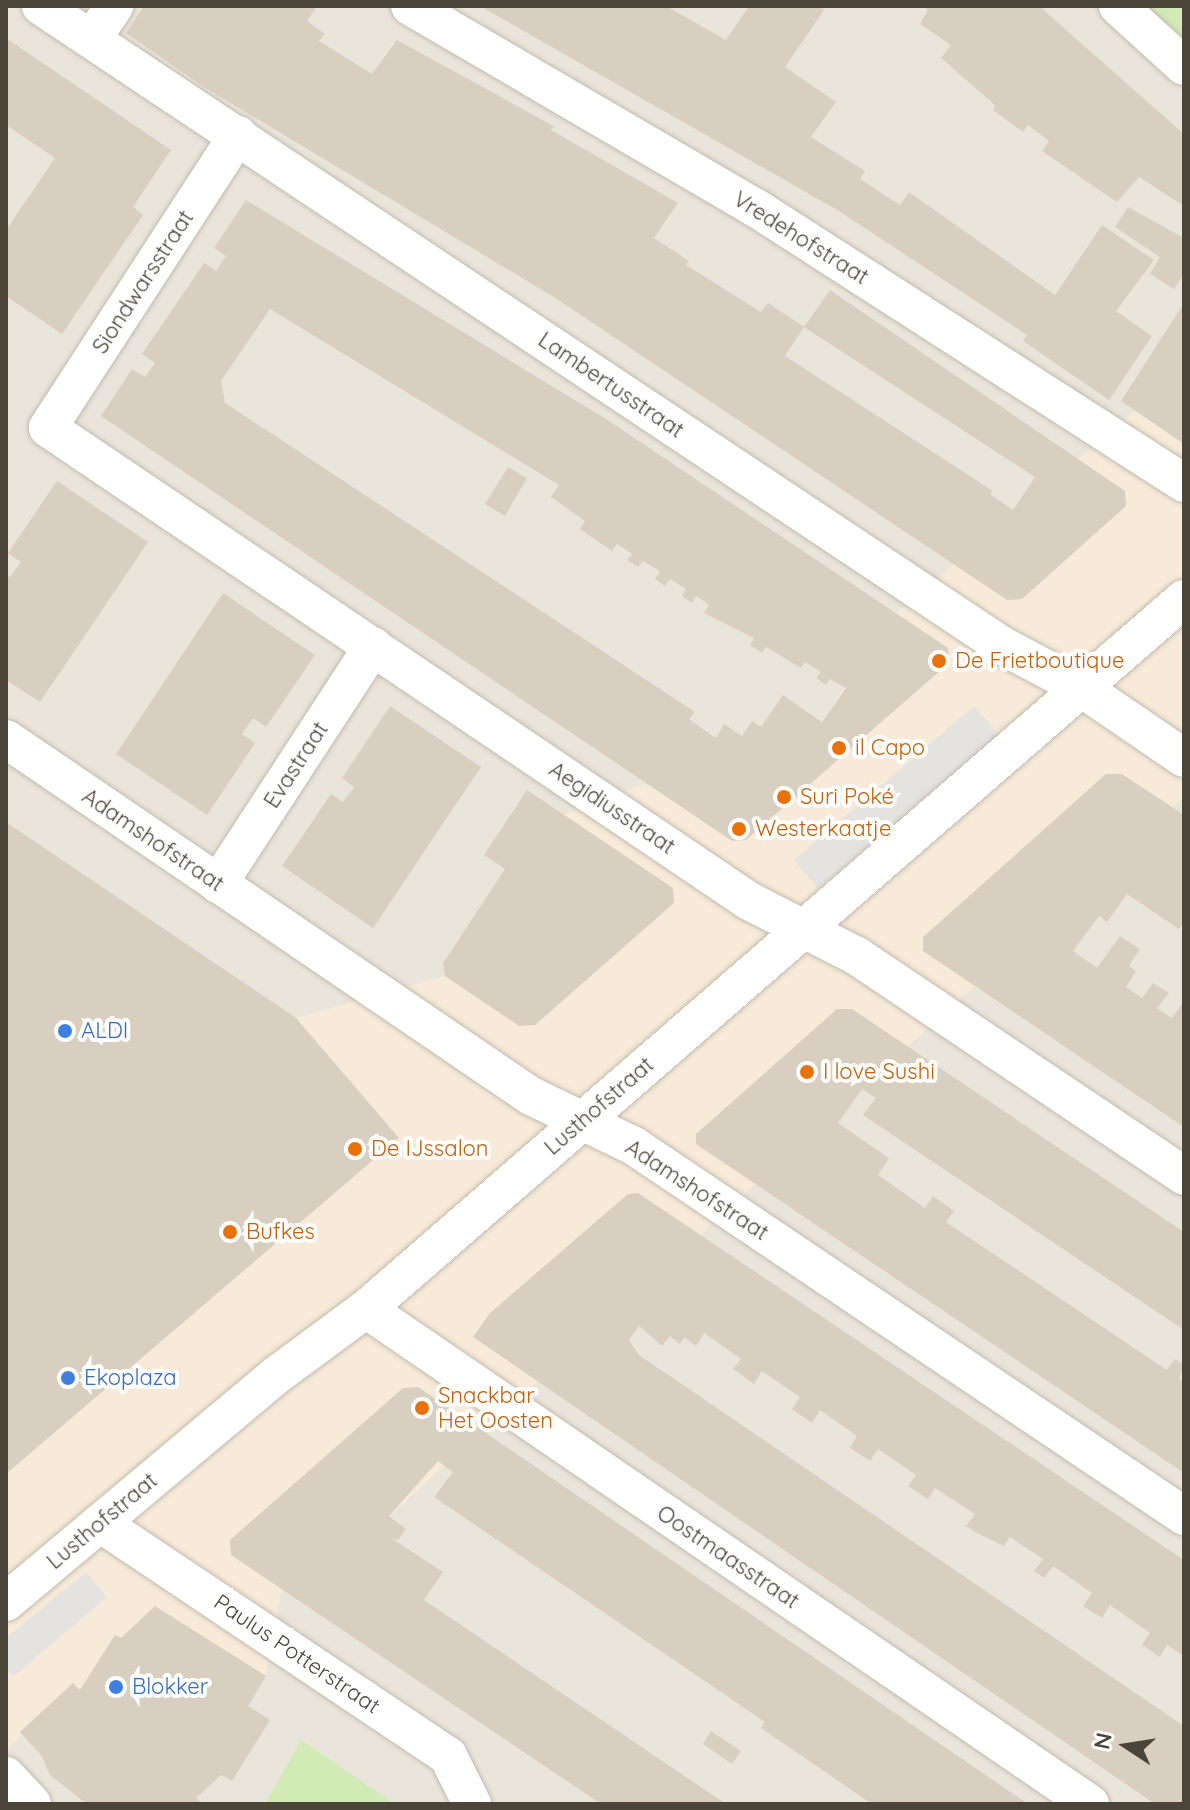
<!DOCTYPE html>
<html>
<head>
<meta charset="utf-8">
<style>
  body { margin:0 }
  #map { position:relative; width:1190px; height:1810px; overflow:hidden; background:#f6f3ec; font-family:Quicksand,sans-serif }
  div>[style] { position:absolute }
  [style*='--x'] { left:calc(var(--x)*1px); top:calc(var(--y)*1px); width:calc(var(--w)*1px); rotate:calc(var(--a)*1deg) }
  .residential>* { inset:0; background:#eae5da }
  .commercial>* { inset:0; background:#f7ead8 }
  .green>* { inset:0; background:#d2eab5 }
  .parking>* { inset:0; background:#e5e3e0 }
  .building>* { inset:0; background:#d8cfc1 }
  .roads { filter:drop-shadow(0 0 2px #c2bbae) drop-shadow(0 0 2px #c2bbae) }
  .street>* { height:38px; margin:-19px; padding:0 19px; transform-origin:19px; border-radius:19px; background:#fff }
  .dots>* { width:22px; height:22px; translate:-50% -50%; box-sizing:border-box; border:4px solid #fff; border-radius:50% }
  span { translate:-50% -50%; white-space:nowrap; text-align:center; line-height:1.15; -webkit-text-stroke:8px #fff; paint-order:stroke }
  .street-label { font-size:22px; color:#4b4439 }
  .food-label { font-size:22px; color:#c56008 }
  .left { translate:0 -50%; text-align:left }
  .shop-label { font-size:22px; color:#366cbe }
  .frame { position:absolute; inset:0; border:8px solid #4b4439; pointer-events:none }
  .north { position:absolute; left:1086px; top:1706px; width:80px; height:80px; -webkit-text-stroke:6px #fff; paint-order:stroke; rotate:282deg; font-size:22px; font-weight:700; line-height:32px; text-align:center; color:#4b4439 }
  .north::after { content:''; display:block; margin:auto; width:28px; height:36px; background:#4b4439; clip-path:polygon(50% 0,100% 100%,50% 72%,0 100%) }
</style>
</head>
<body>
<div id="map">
  <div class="residential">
    <div style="clip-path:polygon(6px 6px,1184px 6px,1184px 1804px,6px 1804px)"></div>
  </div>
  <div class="commercial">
    <div style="clip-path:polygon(1184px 370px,1184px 797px,389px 1516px,401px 1525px,391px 1538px,282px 1589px,266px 1676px,155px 1607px,121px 1638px,115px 1635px,80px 1690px,72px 1683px,6px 1751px,6px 964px,238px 1112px,296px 1018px,445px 976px,443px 963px,460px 936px,480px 950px,564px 814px,646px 783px,689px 719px,716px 737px,724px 724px,742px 736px,752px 721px,761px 727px,783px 695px,822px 721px,896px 613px)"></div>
  </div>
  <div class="green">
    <div style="clip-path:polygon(1144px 6px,1184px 6px,1184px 48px)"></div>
    <div style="clip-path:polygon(301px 1740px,395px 1804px,265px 1804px)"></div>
  </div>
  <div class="parking">
    <div style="clip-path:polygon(974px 706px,999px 735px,818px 889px,794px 860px)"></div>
    <div style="clip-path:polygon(86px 1572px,107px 1597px,13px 1677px,6px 1668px,6px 1638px)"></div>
  </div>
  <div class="building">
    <div style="clip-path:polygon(evenodd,144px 6px,317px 6px,307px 21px,325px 34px,319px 41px,372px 74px,397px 40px,548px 123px,554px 127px,551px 130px,678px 203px,654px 238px,689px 261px,686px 265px,761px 312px,768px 303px,804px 327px,830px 290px,1125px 491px,1126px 506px,1022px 599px,1007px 600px,557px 299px,204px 87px,126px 33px,144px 6px,804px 327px,1035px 477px,1013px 510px,990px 494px,993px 491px,785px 356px,804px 327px)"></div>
    <div style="clip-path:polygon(480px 6px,666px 6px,726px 40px,749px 6px,818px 6px,824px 10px,785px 67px,836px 102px,811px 137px,865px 171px,860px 179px,900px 205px,909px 192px,1055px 295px,1102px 225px,1154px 260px,1116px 311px,1152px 336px,1109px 400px,1023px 341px,1027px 335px,839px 211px)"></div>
    <div style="clip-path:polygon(922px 6px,1039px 6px,1184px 134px,1184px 206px,1139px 177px,1117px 202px,1042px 151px,1049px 141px,1028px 125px,1023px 132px,993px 110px,995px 105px,941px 58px,951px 45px,920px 24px,928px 10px)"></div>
    <div style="clip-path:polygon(6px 38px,171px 150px,133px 207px,143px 215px,62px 334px,6px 296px,6px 230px,55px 158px,6px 125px)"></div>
    <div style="clip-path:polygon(evenodd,246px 200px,606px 419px,948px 648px,949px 663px,746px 840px,732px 841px,101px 416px,132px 369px,145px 377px,155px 363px,142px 354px,204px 263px,216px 271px,226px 256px,214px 248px,246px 200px,270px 309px,559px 485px,551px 497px,585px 521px,580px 529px,612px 551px,617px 544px,632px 554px,627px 560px,638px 567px,643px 561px,660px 571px,655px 579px,665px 586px,670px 579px,686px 589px,682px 596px,692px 603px,696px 596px,709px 605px,704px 613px,754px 638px,750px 645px,762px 653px,766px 647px,801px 668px,805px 662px,821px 672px,816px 678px,826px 685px,830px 679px,846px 688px,822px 722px,783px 695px,761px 727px,752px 721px,742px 736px,724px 724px,716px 738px,689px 719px,695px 712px,225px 403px,221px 381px,270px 309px)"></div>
    <div style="clip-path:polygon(1128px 207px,1184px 238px,1184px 274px,1174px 289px,1150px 274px,1160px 257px,1115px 227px)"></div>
    <div style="clip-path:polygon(1184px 303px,1184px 444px,1121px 401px)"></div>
    <div style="clip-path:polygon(508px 467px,527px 478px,505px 516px,485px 504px)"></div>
    <div style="clip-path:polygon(57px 481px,148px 542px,40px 702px,6px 680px,6px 574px,10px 577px,21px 562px,8px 553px)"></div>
    <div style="clip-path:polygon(223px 593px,315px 655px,266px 727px,253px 718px,242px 734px,255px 743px,207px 815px,116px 754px)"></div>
    <div style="clip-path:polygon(390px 706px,481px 767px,373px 928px,282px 866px,331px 794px,343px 802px,354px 787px,342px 778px)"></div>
    <div style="clip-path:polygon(1106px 774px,1122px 774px,1184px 815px,1184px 922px,1179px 929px,1127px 894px,1107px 922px,1099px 916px,1073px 951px,1097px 968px,1120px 936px,1140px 949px,1129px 966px,1136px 971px,1126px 987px,1142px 998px,1153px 983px,1169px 993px,1157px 1008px,1172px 1018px,1184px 1001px,1184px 1127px,923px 951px,923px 937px)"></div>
    <div style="clip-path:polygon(527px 790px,673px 888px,674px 903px,535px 1025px,519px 1026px,445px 976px,443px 963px,505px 869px,484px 855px)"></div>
    <div style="clip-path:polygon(6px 822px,296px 1018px,399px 1138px,6px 1474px)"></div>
    <div style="clip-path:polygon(837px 1009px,852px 1009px,1184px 1232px,1184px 1330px,863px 1115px,876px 1098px,862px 1089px,838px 1123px,889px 1158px,878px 1175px,925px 1208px,933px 1196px,954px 1211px,946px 1222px,1167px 1370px,1175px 1359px,1184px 1365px,1179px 1379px,1184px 1382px,1184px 1473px,696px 1144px,696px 1134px)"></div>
    <div style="clip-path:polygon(638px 1193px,1184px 1560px,1184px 1656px,1167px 1645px,1160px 1657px,1142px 1645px,1150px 1633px,1110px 1605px,1102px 1618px,1083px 1606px,1092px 1593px,1053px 1566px,1044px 1578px,1034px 1571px,1043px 1559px,1010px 1537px,1004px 1546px,975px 1532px,966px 1526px,975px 1514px,935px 1488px,928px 1499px,917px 1492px,908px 1486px,916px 1475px,878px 1449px,870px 1461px,850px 1448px,857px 1436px,820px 1410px,812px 1423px,792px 1409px,800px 1397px,762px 1371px,754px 1384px,733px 1369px,741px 1359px,704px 1333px,696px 1346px,684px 1337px,680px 1344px,670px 1336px,662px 1346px,639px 1326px,629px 1340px,639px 1355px,1184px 1726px,1184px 1804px,1155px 1804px,473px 1337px,490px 1313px,628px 1194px)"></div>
    <div style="clip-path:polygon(418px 1387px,483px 1431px,1028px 1804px,872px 1804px,761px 1728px,765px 1722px,434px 1497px,453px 1472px,438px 1461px,389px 1516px,406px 1529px,398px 1540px,391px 1538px,443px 1572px,424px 1600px,726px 1804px,601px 1804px,231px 1555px,230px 1540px,403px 1388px)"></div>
    <div style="clip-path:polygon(155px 1606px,266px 1676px,248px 1706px,270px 1720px,232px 1781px,221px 1775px,196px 1798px,203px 1804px,87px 1804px,50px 1775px,41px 1755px,20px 1732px,73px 1683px,80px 1690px,115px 1635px,121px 1638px)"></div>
    <div style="clip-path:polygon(711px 1731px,741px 1751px,732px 1764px,703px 1744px)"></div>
  </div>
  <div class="roads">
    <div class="street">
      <div style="--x:41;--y:6;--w:1153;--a:33.65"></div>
      <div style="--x:1001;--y:645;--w:89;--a:28"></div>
      <div style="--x:1080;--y:687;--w:126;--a:34.3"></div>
      <div style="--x:410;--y:6;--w:401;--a:30.3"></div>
      <div style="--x:756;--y:208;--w:509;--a:32.72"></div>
      <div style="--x:1118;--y:6;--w:89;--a:42.3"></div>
      <div style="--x:92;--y:39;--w:40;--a:-56"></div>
      <div style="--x:238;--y:135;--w:349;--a:123"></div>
      <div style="--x:48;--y:428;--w:846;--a:34.01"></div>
      <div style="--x:749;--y:901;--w:121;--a:27"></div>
      <div style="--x:857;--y:956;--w:394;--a:33.9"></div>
      <div style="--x:6;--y:739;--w:635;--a:34.22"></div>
      <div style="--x:531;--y:1096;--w:114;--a:25.9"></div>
      <div style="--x:634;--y:1146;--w:663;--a:33.93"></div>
      <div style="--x:218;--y:884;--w:284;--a:-56.9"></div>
      <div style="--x:366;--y:1309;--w:877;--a:34.36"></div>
      <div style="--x:100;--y:1523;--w:419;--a:33.8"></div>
      <div style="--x:448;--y:1756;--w:54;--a:63.4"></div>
      <div style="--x:6;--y:1602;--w:355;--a:-40"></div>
      <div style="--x:278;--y:1374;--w:109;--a:-36.5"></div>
      <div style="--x:366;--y:1309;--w:1083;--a:-40.96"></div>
      <div style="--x:6;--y:1776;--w:38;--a:47"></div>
    </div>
  </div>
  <div class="dots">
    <div style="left:939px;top:661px;background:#e8710a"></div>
    <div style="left:839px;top:748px;background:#e8710a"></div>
    <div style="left:784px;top:797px;background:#e8710a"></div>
    <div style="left:739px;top:829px;background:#e8710a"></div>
    <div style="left:65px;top:1031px;background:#3f7fe0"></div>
    <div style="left:807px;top:1072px;background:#e8710a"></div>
    <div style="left:355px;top:1149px;background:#e8710a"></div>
    <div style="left:230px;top:1232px;background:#e8710a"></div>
    <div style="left:68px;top:1378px;background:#3f7fe0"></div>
    <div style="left:422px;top:1408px;background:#e8710a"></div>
    <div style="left:116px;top:1687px;background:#3f7fe0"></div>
  </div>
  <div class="street-label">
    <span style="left:801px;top:238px;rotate:32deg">Vredehofstraat</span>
    <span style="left:143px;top:282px;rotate:-57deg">Siondwarsstraat</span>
    <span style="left:611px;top:385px;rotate:34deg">Lambertusstraat</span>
    <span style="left:296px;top:765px;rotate:-57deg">Evastraat</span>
    <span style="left:612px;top:808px;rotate:34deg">Aegidiusstraat</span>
    <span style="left:153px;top:840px;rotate:34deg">Adamshofstraat</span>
    <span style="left:599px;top:1106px;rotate:-41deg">Lusthofstraat</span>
    <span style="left:697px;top:1190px;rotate:33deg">Adamshofstraat</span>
    <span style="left:102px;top:1521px;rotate:-40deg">Lusthofstraat</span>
    <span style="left:728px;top:1557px;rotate:34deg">Oostmaasstraat</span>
    <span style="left:297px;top:1654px;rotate:34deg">Paulus Potterstraat</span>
  </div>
  <div class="food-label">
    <span class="left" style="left:955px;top:661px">De Frietboutique</span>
    <span class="left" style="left:855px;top:748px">il Capo</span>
    <span class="left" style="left:800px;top:797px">Suri Poké</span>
    <span class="left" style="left:755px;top:829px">Westerkaatje</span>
    <span class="left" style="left:823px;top:1072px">I love Sushi</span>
    <span class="left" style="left:371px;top:1149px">De IJssalon</span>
    <span class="left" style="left:246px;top:1232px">Bufkes</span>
    <span class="left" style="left:438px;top:1408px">Snackbar<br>Het Oosten</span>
  </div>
  <div class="shop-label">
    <span class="left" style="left:81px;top:1031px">ALDI</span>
    <span class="left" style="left:84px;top:1378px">Ekoplaza</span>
    <span class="left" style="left:132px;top:1687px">Blokker</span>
  </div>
  <div class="frame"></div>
  <div class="north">N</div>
</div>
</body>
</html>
